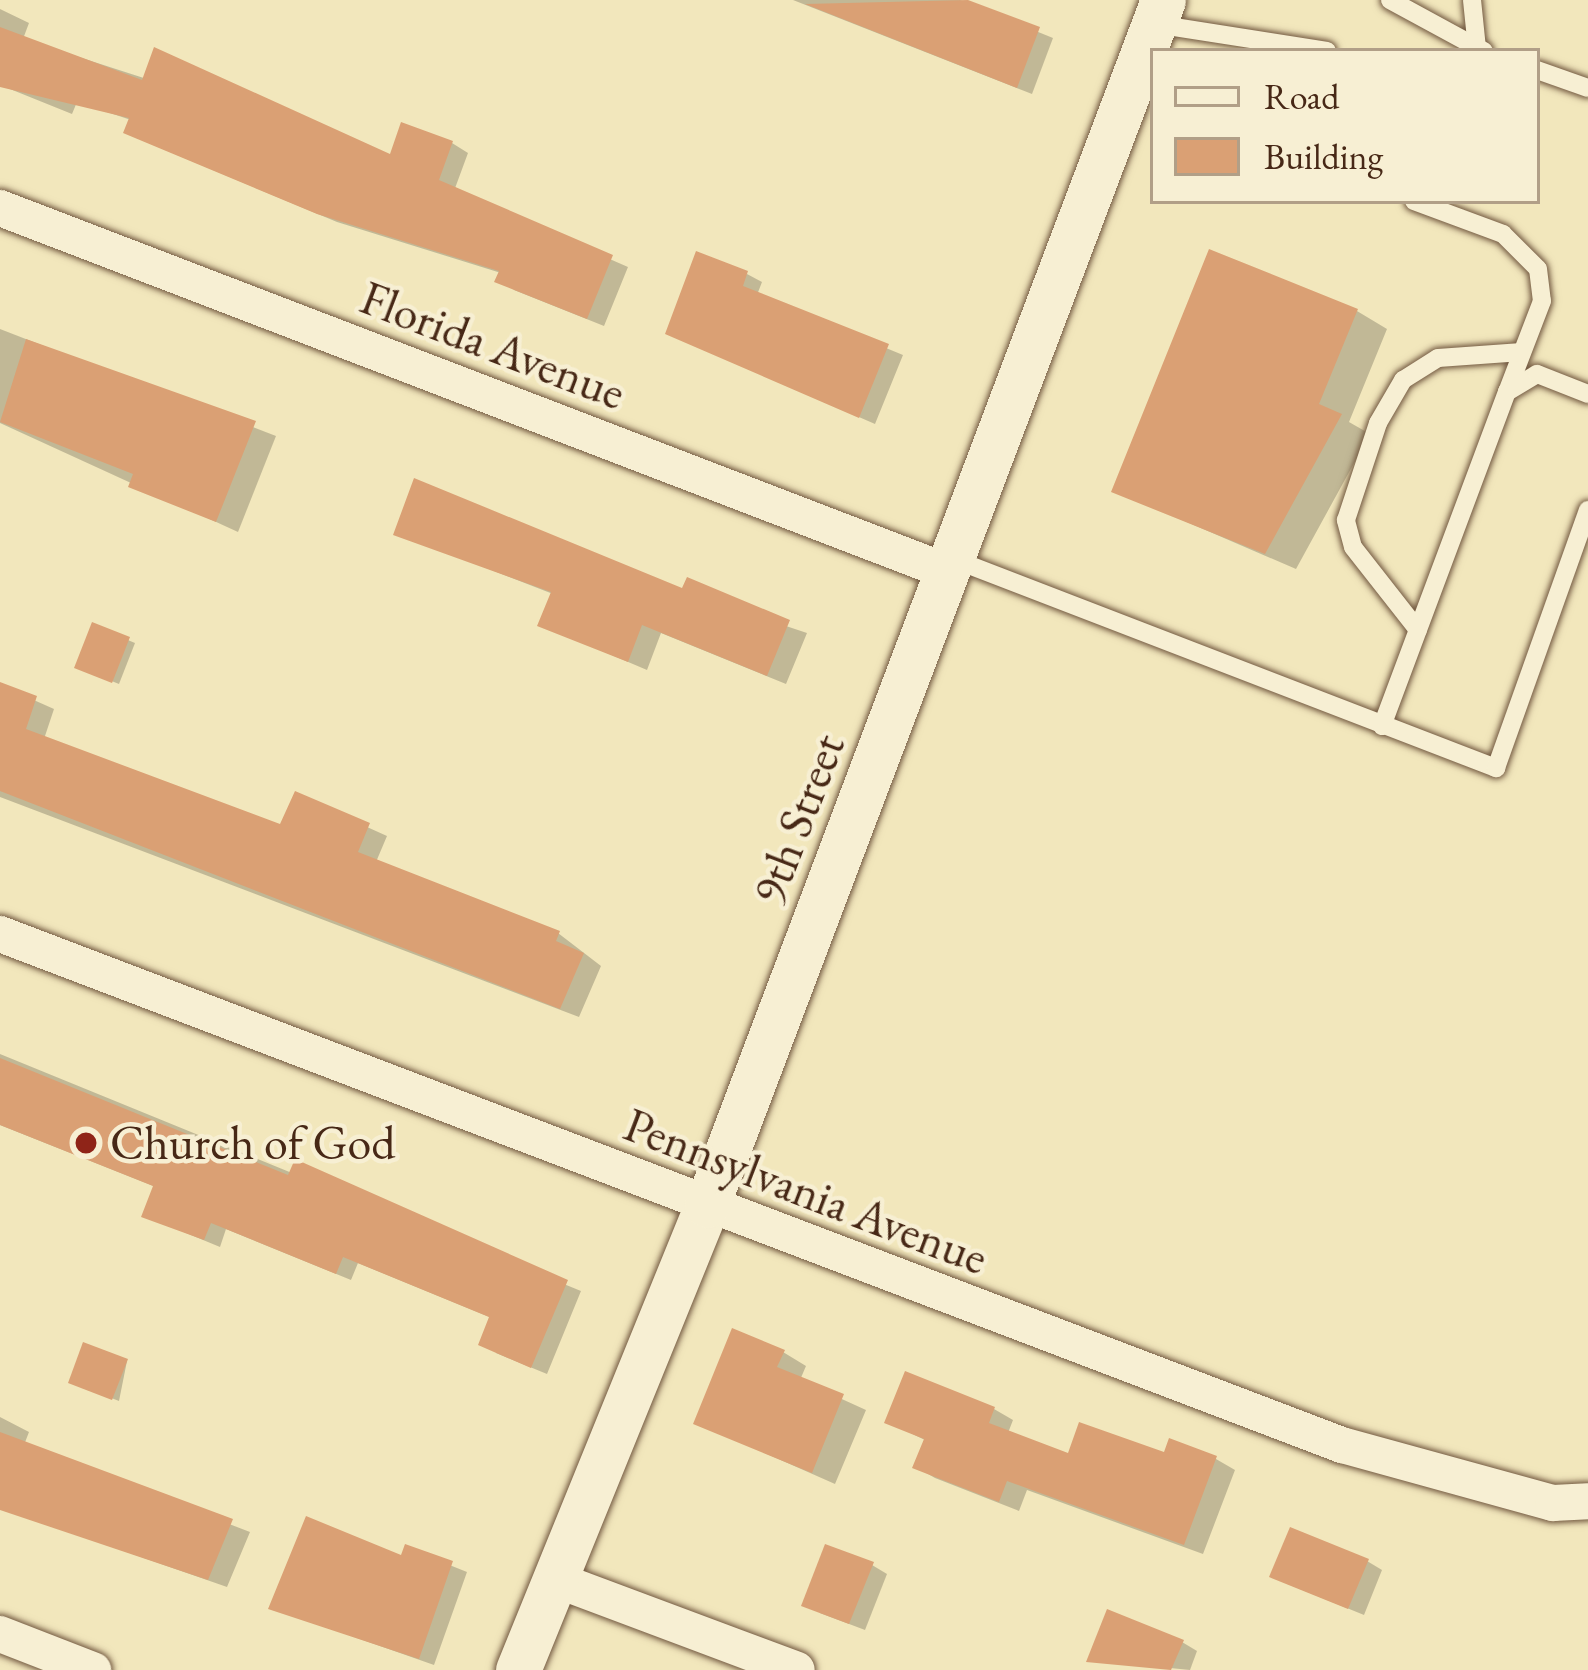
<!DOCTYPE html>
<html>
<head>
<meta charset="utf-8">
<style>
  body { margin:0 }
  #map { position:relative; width:1588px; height:1670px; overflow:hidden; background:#f2e7bc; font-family:"EB Garamond",serif }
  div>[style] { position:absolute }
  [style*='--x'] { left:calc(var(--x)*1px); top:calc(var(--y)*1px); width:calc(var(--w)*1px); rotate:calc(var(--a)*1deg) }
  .shadow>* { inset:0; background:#0003 }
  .building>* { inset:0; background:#daa074 }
  .roads { filter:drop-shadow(0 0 3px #725840) drop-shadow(0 0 3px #725840) }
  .service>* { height:18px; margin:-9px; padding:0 9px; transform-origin:9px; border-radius:9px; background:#f7efd3 }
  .minor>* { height:36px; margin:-18px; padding:0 18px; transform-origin:18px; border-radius:18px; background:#f7efd3 }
  .tertiary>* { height:45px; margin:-22.5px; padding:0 22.5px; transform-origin:22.5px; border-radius:22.5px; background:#f7efd3 }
  .dots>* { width:33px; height:33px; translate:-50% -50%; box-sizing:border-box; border:6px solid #f7efd3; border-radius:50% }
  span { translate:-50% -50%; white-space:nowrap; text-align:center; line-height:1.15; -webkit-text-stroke:9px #f7efd3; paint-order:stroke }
  .street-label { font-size:48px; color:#472816 }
  .poi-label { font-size:48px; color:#472816 }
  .left { translate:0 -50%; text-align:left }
  .legend { position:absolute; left:1150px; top:48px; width:390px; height:156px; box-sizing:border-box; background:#f7efd3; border:3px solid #b19f87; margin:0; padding:15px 21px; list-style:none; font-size:36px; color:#472816 }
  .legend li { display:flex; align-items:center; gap:24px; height:60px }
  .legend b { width:60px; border:3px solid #b19f87 }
</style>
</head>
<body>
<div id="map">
  <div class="shadow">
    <div style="clip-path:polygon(793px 0,960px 0,1053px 38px,1032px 94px)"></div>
    <div style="clip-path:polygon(0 9px,29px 23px,23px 39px,391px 158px,452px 143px,468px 153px,454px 191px,628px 267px,604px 326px,514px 290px,501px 273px,337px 222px,144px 141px,131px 120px,77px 102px,72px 114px,0 85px)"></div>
    <div style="clip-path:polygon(747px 274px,762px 282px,757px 295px,903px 355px,875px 424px,684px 341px)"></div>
    <div style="clip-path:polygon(1357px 311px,1387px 329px,1349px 422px,1370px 434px,1296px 569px,1115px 491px)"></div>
    <div style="clip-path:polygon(0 329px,276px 436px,238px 532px,0 423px)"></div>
    <div style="clip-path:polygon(397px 533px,683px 592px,807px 633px,786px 684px,661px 633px,647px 670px,541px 625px,553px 594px)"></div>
    <div style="clip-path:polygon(94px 626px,135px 643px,119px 684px,84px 670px)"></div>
    <div style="clip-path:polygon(0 685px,54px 709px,44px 739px,282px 828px,296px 795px,387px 836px,376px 862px,558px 933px,601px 966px,579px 1017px,0 797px)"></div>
    <div style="clip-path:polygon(0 1054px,581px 1291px,547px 1374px,496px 1353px,492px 1318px,358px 1263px,351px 1280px,226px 1229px,220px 1247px,145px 1216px,156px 1187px,0 1125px)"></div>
    <div style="clip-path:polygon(783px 1352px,806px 1366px,800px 1380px,866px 1410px,835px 1484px,697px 1423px)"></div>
    <div style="clip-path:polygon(127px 1361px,119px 1401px,78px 1385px)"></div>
    <div style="clip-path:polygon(994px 1409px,1013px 1420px,1008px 1433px,1070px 1457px,1216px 1459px,1235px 1470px,1203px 1554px,1027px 1490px,1019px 1511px,935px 1478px,916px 1467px,927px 1441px,888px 1422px)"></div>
    <div style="clip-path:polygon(0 1417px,29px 1432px,24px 1445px,250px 1532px,227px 1587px,18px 1514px,0 1489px)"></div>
    <div style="clip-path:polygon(407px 1548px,467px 1572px,434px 1665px,272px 1608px,403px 1559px)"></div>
    <div style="clip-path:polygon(1367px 1561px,1382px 1570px,1364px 1615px,1288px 1584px)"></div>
    <div style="clip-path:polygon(872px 1565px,887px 1574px,865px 1630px,820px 1613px)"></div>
    <div style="clip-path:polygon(1182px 1642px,1197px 1651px,1190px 1670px,1090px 1660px)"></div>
  </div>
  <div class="building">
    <div style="clip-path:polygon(968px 0,1040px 27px,1017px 88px,805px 4px)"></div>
    <div style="clip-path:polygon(0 27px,142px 80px,154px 47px,390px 154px,401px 122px,453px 141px,439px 180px,613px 255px,587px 319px,494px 282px,499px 271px,317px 214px,123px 133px,129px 118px,0 87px)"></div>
    <div style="clip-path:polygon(1209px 249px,1358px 309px,1319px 404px,1342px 414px,1265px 554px,1111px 492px)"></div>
    <div style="clip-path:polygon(696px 251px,748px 271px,743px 286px,889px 344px,859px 418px,665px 334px)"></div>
    <div style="clip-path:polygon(26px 339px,256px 421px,216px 522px,128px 487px,133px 474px,0 422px)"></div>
    <div style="clip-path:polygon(414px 478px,682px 588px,687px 577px,790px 620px,767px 676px,642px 625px,628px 662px,537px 626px,551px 592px,393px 535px)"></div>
    <div style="clip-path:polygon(92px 622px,130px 637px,112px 683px,74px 668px)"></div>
    <div style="clip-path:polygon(0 682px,37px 696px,26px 729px,280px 824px,295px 791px,370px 823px,358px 852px,560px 931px,556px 941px,584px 953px,560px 1009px,0 791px)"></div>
    <div style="clip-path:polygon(0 1058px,288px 1175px,295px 1159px,568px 1280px,531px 1368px,478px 1345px,489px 1317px,343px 1257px,336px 1274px,211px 1223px,204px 1240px,141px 1217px,153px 1186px,0 1125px)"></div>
    <div style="clip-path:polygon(732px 1328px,785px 1350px,777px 1367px,844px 1394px,812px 1473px,693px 1424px)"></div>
    <div style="clip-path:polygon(83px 1342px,128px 1359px,112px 1400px,68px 1383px)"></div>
    <div style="clip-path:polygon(905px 1371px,995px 1407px,989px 1423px,1068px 1453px,1079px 1422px,1164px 1452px,1169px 1438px,1217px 1456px,1184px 1545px,1007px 1481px,999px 1502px,912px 1468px,924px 1439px,884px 1423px)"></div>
    <div style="clip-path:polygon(0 1432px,233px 1519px,208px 1580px,0 1510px)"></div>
    <div style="clip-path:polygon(306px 1516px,401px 1555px,405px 1544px,453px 1561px,419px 1659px,268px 1609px)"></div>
    <div style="clip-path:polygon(1290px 1527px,1369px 1559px,1348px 1609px,1269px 1577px)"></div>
    <div style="clip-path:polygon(825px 1544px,874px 1562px,849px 1624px,801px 1606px)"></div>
    <div style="clip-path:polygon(1107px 1609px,1184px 1640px,1171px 1670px,1086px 1662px)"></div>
  </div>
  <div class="roads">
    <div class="service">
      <div style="--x:1390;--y:0;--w:107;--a:28.5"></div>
      <div style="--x:1472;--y:0;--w:48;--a:84.1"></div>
      <div style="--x:1155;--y:24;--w:174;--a:8.9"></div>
      <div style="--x:1537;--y:70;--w:54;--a:19.4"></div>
      <div style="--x:1414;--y:201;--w:95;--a:20.3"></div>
      <div style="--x:1503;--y:234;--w:49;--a:45"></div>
      <div style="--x:1538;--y:269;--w:32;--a:83"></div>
      <div style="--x:1542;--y:301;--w:97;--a:111"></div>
      <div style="--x:956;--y:560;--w:579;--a:21.07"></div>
      <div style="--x:1496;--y:768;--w:274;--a:-70.4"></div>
      <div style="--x:1418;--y:630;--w:105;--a:-128.1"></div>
      <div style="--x:1353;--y:547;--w:28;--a:-105"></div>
      <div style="--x:1346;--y:520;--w:102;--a:-71.7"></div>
      <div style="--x:1378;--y:423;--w:50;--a:-59.8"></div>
      <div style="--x:1403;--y:380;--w:41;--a:-32.2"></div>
      <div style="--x:1438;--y:358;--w:84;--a:-4.1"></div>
      <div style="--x:1382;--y:726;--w:357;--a:-69.5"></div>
      <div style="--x:1507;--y:392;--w:35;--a:-31"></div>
      <div style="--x:1537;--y:374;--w:55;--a:21.4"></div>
    </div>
    <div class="minor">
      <div style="--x:0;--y:208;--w:1019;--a:21"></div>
      <div style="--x:0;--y:934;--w:1436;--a:20.85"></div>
      <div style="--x:1342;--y:1445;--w:219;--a:15.4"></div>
      <div style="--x:1553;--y:1503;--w:35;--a:-3"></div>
      <div style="--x:554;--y:1579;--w:259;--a:20.5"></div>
      <div style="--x:0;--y:1634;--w:100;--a:21.2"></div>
    </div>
    <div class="tertiary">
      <div style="--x:518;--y:1670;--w:502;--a:-67.88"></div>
      <div style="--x:707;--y:1205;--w:1288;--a:-69.27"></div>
    </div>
  </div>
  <div class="dots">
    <div style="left:86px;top:1143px;background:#8f2418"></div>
  </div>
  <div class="street-label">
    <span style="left:493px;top:345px;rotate:21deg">Florida Avenue</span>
    <span style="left:798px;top:819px;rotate:-69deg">9th Street</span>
    <span style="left:806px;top:1191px;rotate:21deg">Pennsylvania Avenue</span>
  </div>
  <div class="poi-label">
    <span class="left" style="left:110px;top:1143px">Church of God</span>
  </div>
  <ul class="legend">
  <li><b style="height:15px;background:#f7efd3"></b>Road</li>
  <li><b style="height:33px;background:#daa074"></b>Building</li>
  </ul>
</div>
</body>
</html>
